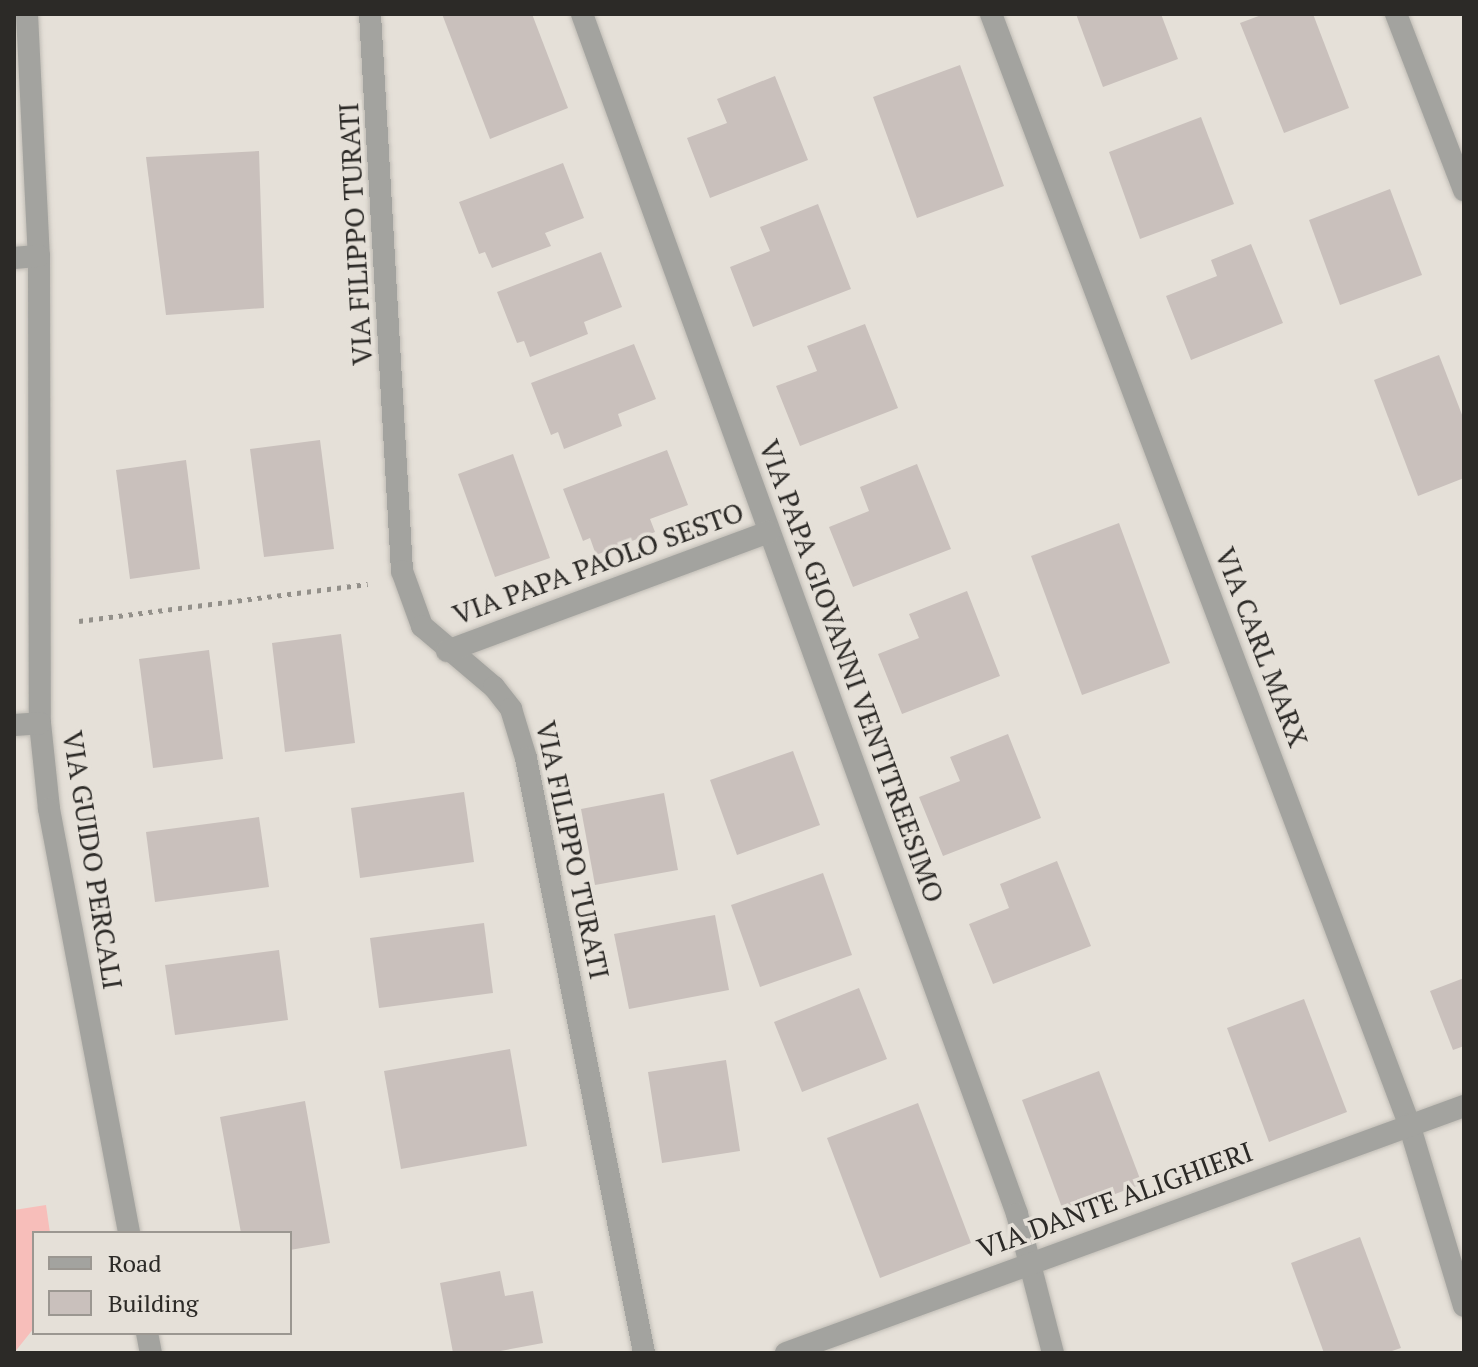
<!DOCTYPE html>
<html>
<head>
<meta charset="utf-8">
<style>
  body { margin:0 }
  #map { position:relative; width:1478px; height:1367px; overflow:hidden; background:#e5e0d8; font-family:"PT Serif",serif }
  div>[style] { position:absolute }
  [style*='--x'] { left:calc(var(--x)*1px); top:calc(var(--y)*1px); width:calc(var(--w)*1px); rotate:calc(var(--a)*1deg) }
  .green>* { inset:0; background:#f7beba }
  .building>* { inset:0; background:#c9c0bc }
  .path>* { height:5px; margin-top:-2.5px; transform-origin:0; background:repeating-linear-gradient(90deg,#93908a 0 4px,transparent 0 10px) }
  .roads { filter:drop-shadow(0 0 2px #c0bcb5) drop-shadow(0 0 2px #c0bcb5) }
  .minor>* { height:22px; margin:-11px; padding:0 11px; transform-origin:11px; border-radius:11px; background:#a3a39f }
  span { translate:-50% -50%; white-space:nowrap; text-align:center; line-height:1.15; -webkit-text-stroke:7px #e5e0d8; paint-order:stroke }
  .street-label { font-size:28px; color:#2c2a27 }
  .frame { position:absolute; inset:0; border:16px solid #2c2a27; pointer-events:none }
  .legend { position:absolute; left:32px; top:1231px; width:260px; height:104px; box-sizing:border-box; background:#e5e0d8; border:2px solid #9b9791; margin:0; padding:10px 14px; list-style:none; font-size:24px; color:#2c2a27 }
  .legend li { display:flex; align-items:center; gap:16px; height:40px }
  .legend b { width:40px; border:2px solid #9b9791 }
</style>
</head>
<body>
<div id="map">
  <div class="green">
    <div style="clip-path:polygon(46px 1205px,50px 1233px,34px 1233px,34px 1328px,14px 1353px,14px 1210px)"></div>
  </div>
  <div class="building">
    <div style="clip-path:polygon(442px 14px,532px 14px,568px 108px,490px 139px)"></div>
    <div style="clip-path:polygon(1076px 14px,1161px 14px,1178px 59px,1103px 87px)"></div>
    <div style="clip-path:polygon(1264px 14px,1313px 14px,1349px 108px,1284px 133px,1240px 23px)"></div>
    <div style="clip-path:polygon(960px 65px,1004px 186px,917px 218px,873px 97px)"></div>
    <div style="clip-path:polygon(775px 76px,808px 160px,710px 198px,687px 138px,727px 123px,717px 99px)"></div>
    <div style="clip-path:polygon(1201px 117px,1234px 204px,1140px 239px,1109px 152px)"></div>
    <div style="clip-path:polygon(259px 151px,264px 308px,166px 315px,146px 157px)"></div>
    <div style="clip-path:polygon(563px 163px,584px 218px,545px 233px,551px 246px,492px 268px,485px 252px,479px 254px,459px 202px)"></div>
    <div style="clip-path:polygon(1390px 189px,1422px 275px,1340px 305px,1309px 220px)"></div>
    <div style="clip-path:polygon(818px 204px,851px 289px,753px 327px,730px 267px,770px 251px,760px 227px)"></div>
    <div style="clip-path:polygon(1251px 244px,1283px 323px,1191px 360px,1166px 296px,1217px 276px,1211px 260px)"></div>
    <div style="clip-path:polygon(601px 252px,622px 307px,584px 322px,588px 334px,530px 357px,524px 341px,517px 343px,497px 292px)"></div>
    <div style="clip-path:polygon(865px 324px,898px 408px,800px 446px,776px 386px,817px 371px,807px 346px)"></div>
    <div style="clip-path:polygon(634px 344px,656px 399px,618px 414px,622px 426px,564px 449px,558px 432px,551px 435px,531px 383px)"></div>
    <div style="clip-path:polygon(1439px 355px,1464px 420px,1464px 478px,1418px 496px,1374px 380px)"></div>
    <div style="clip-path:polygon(320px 440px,334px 549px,264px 557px,250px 449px)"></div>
    <div style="clip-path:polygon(667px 450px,688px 505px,650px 519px,655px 532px,596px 555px,590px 538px,583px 541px,563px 489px)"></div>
    <div style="clip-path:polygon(513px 454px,550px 558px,495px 577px,458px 474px)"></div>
    <div style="clip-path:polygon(186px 460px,200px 569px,130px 579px,116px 470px)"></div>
    <div style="clip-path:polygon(917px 464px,951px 549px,853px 587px,829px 527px,869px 511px,860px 487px)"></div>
    <div style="clip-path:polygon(1119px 523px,1170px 663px,1082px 695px,1031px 556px)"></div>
    <div style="clip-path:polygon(967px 591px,1000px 676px,902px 714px,878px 654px,919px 638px,909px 614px)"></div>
    <div style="clip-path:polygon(341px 634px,355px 743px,285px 752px,272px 643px)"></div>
    <div style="clip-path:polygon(209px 650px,223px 759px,153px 768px,139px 659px)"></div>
    <div style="clip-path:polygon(1008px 734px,1041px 818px,943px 856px,919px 797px,960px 781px,950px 757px)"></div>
    <div style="clip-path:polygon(793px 751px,820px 825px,737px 855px,710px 780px)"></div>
    <div style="clip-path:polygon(464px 792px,474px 862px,360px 878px,351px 808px)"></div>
    <div style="clip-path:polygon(664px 793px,678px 870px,595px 885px,581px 809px)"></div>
    <div style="clip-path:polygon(259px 817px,269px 887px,155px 902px,146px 832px)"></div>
    <div style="clip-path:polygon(1057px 861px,1091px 946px,993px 984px,969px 924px,1009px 908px,1000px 884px)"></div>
    <div style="clip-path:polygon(823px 873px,852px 955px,760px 987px,731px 905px)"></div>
    <div style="clip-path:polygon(715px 915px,729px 990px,629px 1009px,614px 934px)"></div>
    <div style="clip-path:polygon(484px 923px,493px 993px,379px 1008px,370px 938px)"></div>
    <div style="clip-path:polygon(279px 950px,288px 1020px,175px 1035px,165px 965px)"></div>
    <div style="clip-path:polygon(1464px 978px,1464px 1046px,1453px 1050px,1430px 991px)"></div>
    <div style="clip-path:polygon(859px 988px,887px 1059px,802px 1092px,774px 1022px)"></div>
    <div style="clip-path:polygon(1304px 999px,1347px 1112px,1269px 1142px,1227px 1028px)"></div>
    <div style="clip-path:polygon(510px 1049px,527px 1146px,401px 1169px,384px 1071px)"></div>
    <div style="clip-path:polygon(726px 1060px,740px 1151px,662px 1163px,648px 1072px)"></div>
    <div style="clip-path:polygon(1099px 1071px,1142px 1184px,1064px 1213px,1022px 1100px)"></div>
    <div style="clip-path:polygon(305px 1101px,330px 1243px,290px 1250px,290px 1233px,241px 1233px,220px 1117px)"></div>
    <div style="clip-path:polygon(918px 1103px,971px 1243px,880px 1278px,827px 1138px)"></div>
    <div style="clip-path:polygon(1360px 1237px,1401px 1348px,1386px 1353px,1324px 1353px,1291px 1263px)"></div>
    <div style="clip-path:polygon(500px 1271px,505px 1296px,533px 1291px,543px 1343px,490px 1353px,453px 1353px,440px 1283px)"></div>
  </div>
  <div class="path">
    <div style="--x:79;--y:621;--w:291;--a:-7.3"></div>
  </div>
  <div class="roads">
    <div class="minor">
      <div style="--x:27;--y:14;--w:242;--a:87.2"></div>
      <div style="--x:39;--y:256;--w:467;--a:89.9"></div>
      <div style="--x:40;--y:723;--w:86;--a:84"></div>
      <div style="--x:49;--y:809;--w:431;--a:79.3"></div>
      <div style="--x:370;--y:14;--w:558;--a:86.71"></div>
      <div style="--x:402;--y:571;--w:59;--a:70"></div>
      <div style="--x:422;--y:626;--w:94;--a:40.3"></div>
      <div style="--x:494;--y:687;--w:28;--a:52"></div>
      <div style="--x:511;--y:709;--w:51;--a:73"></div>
      <div style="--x:526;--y:758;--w:607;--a:78.78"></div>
      <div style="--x:582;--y:14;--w:1276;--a:70.07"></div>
      <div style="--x:1017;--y:1214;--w:144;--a:75.5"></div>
      <div style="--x:991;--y:14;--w:1186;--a:69.36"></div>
      <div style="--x:1409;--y:1124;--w:190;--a:73.2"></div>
      <div style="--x:1396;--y:14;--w:189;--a:68.9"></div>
      <div style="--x:14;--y:258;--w:25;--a:-5"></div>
      <div style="--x:447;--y:651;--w:343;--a:-20.3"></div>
      <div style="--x:14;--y:725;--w:26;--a:-4"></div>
      <div style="--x:147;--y:1333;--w:20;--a:79"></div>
      <div style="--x:786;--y:1353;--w:722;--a:-20.02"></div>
    </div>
  </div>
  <div class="street-label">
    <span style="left:355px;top:234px;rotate:-93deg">VIA FILIPPO TURATI</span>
    <span style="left:598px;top:563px;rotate:-20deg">VIA PAPA PAOLO SESTO</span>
    <span style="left:1262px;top:647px;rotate:69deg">VIA CARL MARX</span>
    <span style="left:852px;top:671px;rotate:70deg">VIA PAPA GIOVANNI VENTITREESIMO</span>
    <span style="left:573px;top:850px;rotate:78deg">VIA FILIPPO TURATI</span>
    <span style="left:93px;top:860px;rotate:81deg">VIA GUIDO PERCALI</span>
    <span style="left:1115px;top:1200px;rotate:-20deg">VIA DANTE ALIGHIERI</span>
  </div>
  <div class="frame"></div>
  <ul class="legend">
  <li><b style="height:10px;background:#a3a39f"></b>Road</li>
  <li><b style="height:22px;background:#c9c0bc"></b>Building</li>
  </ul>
</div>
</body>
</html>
